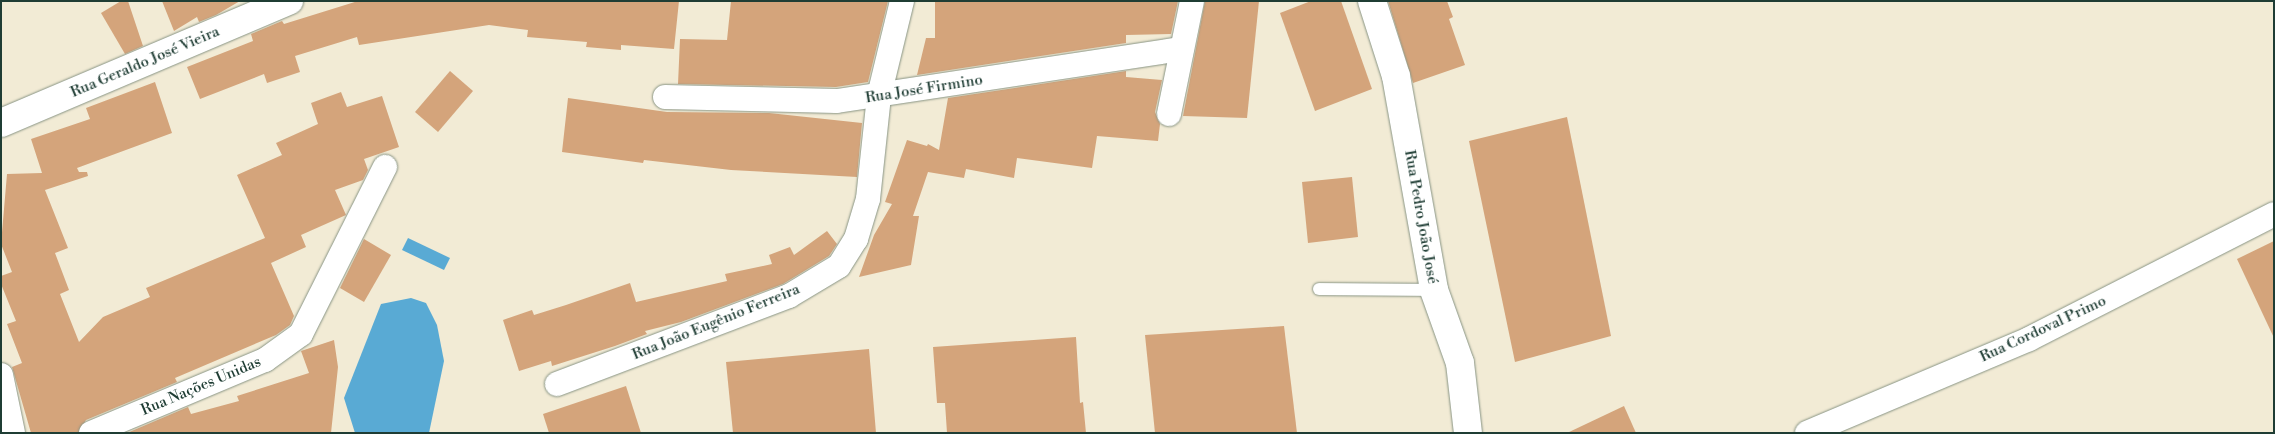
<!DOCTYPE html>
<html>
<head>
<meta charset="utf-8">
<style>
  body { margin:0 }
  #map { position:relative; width:2275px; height:434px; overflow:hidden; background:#f2ebd5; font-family:"Libre Bodoni",serif }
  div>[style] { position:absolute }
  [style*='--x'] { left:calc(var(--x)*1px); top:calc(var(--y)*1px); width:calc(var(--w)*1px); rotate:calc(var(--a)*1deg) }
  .water>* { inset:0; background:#59aad4 }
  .building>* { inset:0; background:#d4a47b }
  .roads { filter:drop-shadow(0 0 1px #889484) drop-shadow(0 0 1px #889484) }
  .service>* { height:12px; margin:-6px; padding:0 6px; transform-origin:6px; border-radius:6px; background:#fff }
  .minor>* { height:24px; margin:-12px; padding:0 12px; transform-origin:12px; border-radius:12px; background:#fff }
  .tertiary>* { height:28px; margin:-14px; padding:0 14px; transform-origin:14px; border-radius:14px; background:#fff }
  span { translate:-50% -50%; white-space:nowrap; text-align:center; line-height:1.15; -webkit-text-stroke:4px #fff; paint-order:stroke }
  .street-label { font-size:15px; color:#1f3d34 }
  .frame { position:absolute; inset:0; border:2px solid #1f3d34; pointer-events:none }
</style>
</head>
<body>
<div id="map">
  <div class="water">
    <div style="clip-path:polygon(408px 238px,450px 258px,444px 270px,402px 250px)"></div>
    <div style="clip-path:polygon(411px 298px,426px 303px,437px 325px,444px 361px,429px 433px,355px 433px,344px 398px,381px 304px)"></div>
  </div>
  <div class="building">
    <div style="clip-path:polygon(121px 1px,128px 1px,143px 46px,125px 54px,101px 13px)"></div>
    <div style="clip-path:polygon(162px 1px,240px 1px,216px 15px,199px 22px,197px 17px,174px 31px)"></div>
    <div style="clip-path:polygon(358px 1px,679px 1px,674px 49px,621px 45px,621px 50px,586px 47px,587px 42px,527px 37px,528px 30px,489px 25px,359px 45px,357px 37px,295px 56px,300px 72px,267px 83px,264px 74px,200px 99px,187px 67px,253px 41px,251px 34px,282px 21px,284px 24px)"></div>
    <div style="clip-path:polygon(731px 1px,888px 1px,868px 82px,836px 87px,678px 84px,680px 39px,727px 40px)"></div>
    <div style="clip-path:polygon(935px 1px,1178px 1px,1171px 34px,1126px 35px,1126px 43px,917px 75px,926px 38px,935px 38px)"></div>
    <div style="clip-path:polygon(1205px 1px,1259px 1px,1247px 118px,1183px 116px)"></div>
    <div style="clip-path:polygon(1311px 1px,1341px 1px,1372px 89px,1315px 111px,1280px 13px)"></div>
    <div style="clip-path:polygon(1388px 1px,1447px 1px,1453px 17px,1449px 19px,1465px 65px,1413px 83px)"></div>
    <div style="clip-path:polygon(450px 71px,473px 91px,438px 132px,415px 112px)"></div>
    <div style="clip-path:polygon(1126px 71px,1126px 77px,1162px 80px,1155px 112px,1160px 124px,1158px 141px,1097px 136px,1092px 168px,1017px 158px,1014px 178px,966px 169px,964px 178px,928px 172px,913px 216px,919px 216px,911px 265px,859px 277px,874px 235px,892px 204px,885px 202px,907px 140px,927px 146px,928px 144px,939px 150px,948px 98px)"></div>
    <div style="clip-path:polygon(155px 82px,172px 133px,77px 168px,79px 172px,87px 172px,88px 176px,45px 190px,68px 248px,55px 253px,69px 290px,60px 294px,79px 342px,103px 317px,150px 297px,146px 288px,265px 238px,237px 175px,282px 155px,276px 143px,318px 124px,311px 103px,341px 92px,347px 107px,382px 96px,399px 147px,364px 159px,368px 170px,363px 180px,335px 190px,346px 215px,301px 235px,306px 247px,271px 263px,294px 316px,290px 325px,276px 335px,175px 378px,177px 382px,86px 420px,78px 433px,31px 433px,12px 367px,22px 363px,7px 324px,16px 321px,1px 284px,1px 276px,12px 272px,1px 244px,7px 174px,42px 173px,31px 139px,90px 119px,86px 108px)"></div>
    <div style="clip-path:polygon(568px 98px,667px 112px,769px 113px,862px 123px,857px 177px,731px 170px,644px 160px,643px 163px,562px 152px)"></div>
    <div style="clip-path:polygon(1567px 117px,1611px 336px,1515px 362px,1469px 141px)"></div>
    <div style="clip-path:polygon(1352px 177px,1358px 237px,1308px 243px,1302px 182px)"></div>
    <div style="clip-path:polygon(827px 231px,837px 244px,829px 256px,783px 284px,681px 322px,645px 331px,647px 334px,615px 346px,552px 366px,551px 361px,519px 371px,503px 320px,532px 310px,534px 315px,566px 305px,630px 283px,636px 302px,727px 281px,725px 274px,772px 264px,769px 255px,790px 247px,794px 255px)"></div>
    <div style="clip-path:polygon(364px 239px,391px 255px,364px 302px,340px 288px)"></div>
    <div style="clip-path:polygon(2274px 241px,2274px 338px,2237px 259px)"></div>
    <div style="clip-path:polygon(1284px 326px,1297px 433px,1155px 433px,1145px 335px)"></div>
    <div style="clip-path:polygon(1076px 337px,1080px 403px,1083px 402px,1086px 433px,947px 433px,945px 403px,937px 403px,933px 347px)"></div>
    <div style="clip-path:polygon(334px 340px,338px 367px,331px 433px,127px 433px,188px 407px,191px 414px,239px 401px,237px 396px,309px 373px,301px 351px)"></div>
    <div style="clip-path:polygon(869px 349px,876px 433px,733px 433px,726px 362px)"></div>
    <div style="clip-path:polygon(626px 386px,641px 433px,549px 433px,543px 414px)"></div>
    <div style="clip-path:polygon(1624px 406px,1636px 433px,1567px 433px)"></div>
  </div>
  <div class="roads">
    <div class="service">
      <div style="--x:1319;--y:289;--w:115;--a:0.5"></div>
    </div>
    <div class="minor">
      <div style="--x:665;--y:97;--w:172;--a:1.3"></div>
      <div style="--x:837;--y:101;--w:348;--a:-8.6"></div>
      <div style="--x:1169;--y:114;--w:115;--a:-78.5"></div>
      <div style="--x:1;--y:375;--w:59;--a:78.3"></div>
      <div style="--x:557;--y:384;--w:248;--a:-20.8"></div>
      <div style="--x:789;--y:296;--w:58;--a:-31"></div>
      <div style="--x:839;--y:266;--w:32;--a:-58"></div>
      <div style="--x:856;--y:239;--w:42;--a:-73.3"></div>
      <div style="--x:868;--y:199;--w:104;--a:-83.9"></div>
      <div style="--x:879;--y:96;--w:98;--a:-76.4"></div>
      <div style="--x:91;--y:433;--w:189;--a:-22.8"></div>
      <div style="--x:265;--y:360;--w:44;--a:-35.8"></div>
      <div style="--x:301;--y:334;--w:187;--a:-63.3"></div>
      <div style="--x:1807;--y:433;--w:241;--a:-22.9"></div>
      <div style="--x:2029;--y:339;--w:275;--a:-27"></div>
    </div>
    <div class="tertiary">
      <div style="--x:1372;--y:1;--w:79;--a:72.3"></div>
      <div style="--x:1396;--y:76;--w:217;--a:79.9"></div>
      <div style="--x:1434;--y:290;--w:77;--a:70.4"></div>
      <div style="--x:1460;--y:363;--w:70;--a:83.5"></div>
      <div style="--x:1;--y:123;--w:313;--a:-23"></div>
    </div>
  </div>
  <div class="street-label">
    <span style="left:145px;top:62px;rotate:-23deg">Rua Geraldo José Vieira</span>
    <span style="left:924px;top:89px;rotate:-9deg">Rua José Firmino</span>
    <span style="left:1421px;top:217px;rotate:80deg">Rua Pedro João José</span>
    <span style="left:716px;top:322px;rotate:-22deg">Rua João Eugênio Ferreira</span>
    <span style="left:2043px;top:329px;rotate:-25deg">Rua Cordoval Primo</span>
    <span style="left:201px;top:386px;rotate:-23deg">Rua Nações Unidas</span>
  </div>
  <div class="frame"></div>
</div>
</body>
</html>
